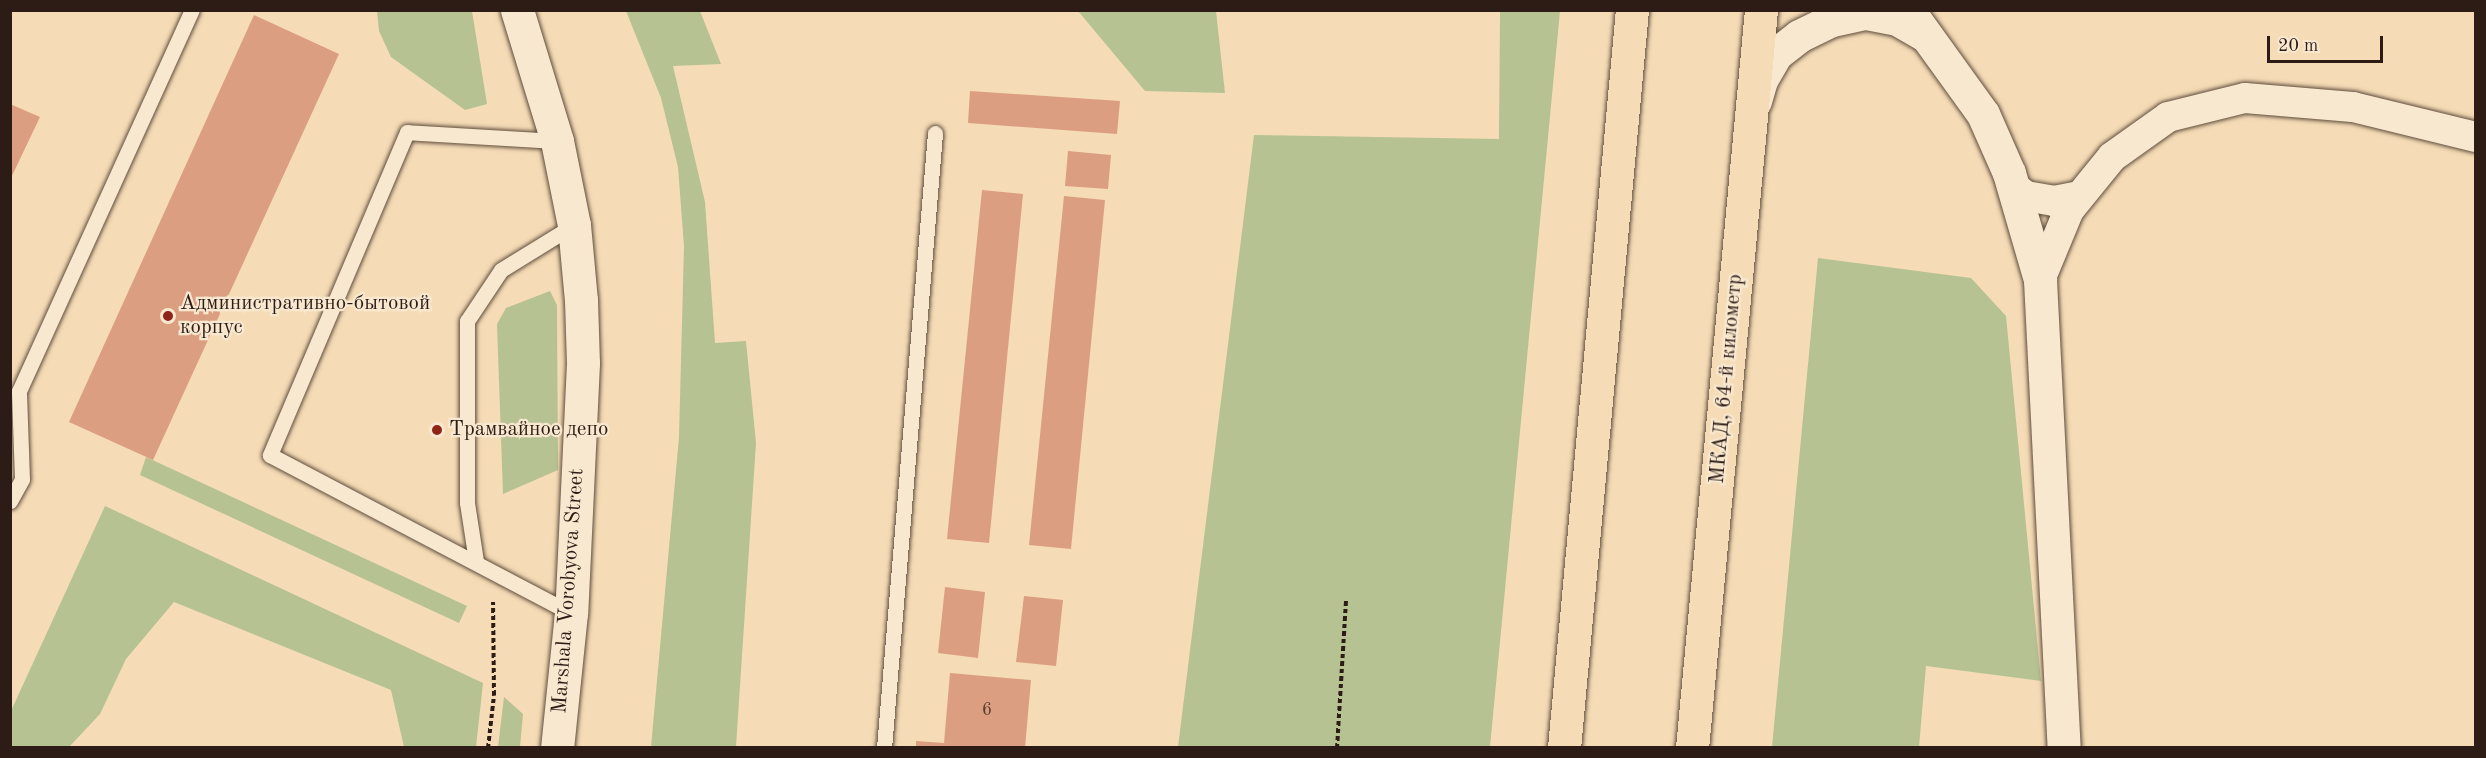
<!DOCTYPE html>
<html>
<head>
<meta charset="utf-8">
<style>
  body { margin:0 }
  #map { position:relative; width:2486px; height:758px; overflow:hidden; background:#f5dcb6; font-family:"Old Standard TT",serif }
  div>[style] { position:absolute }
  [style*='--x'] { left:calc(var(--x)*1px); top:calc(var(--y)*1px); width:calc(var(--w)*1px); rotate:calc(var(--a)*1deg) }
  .green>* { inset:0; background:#b6c292 }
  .building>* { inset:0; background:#dc9e80 }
  .path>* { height:4px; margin-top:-2px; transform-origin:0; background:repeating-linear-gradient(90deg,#2d1c15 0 4.5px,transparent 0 7.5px) }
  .roads { filter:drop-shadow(0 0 2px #5f4c3d) drop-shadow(0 0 2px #5f4c3d) }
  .lane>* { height:15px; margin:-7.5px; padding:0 7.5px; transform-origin:7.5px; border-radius:7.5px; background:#f8e8d0 }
  .street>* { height:30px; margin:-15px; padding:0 15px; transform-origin:15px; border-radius:15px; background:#f8e8d0 }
  .secondary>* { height:33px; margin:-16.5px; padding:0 16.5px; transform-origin:16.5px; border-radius:16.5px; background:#f8e8d0 }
  .highway>* { height:33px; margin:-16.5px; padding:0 16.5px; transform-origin:16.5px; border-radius:16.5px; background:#f5dcb6 }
  .dots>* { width:16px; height:16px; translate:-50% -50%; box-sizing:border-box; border:3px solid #f8e8d0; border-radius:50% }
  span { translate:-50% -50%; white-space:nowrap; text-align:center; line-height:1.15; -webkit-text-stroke:4.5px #f8e8d0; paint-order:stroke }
  .number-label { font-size:18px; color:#593c30 }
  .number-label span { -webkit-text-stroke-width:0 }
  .poi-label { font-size:21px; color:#2d1c15 }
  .left { translate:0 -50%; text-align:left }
  .street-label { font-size:21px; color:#2d1c15 }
  .frame { position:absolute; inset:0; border:12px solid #2d1c15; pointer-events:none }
  .scale { position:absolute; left:2267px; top:36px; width:116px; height:27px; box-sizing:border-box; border:3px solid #2d1c15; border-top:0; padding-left:8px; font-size:18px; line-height:21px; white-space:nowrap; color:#2d1c15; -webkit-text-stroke:4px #f8e8d0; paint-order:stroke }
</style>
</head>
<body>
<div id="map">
  <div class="green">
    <div style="clip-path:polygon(377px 11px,472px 11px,487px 104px,465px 110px,391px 57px,379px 31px)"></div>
    <div style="clip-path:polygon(626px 11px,700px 11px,721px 64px,673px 66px,705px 202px,715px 343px,746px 341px,756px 443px,736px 747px,651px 747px,679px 437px,684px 246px,678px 167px,661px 98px)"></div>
    <div style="clip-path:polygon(1078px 11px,1216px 11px,1225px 93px,1145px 91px)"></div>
    <div style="clip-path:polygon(1500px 11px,1560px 11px,1490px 747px,1178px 747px,1254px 135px,1499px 139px)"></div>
    <div style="clip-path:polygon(1818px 258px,1971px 278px,2006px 316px,2041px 681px,1926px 666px,1919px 747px,1772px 747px)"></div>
    <div style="clip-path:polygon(550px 291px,557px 305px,558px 470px,503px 494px,497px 324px,506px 308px)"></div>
    <div style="clip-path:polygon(146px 457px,467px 606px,459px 623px,140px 475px)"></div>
    <div style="clip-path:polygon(105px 506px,483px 683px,476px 747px,404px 747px,391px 690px,174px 602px,126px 659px,100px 714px,69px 747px,11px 747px,11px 711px)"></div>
    <div style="clip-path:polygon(504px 697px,523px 714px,520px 747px,498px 747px)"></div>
  </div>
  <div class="building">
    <div style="clip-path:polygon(254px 15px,339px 54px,153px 460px,69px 422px)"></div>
    <div style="clip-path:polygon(970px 91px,1120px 101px,1117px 134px,968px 123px)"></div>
    <div style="clip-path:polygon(10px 104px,40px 117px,10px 180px)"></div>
    <div style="clip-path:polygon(1068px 151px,1111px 155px,1108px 189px,1065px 186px)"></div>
    <div style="clip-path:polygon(982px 190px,1023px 194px,989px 543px,947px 539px)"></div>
    <div style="clip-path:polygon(1064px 196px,1105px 200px,1071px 549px,1029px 545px)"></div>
    <div style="clip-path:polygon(945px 587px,985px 592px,978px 658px,938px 653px)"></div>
    <div style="clip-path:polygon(1024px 596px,1063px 600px,1056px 666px,1016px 662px)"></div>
    <div style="clip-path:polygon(950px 673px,1031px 680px,1025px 748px,916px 748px,916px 741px,944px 743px)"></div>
  </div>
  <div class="path">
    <div style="--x:488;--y:748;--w:53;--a:-83.5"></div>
    <div style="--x:494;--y:695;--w:93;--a:-90.6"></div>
    <div style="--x:1337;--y:748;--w:149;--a:-86.5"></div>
  </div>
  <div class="roads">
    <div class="lane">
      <div style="--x:557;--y:141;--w:150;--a:-176.6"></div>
      <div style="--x:407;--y:132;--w:351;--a:113"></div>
      <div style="--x:270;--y:455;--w:340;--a:27.7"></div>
      <div style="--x:10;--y:501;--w:25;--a:-61"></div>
      <div style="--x:22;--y:479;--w:88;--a:-92"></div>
      <div style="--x:19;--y:391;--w:418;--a:-65.6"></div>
      <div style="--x:476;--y:561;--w:59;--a:-98.8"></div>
      <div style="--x:467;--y:503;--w:182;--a:-90"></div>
      <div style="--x:467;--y:321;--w:61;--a:-56.3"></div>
      <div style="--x:501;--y:270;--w:86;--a:-31.7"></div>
      <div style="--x:884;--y:748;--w:617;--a:-85.26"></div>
    </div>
    <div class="street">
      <div style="--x:2013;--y:186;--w:16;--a:38"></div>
      <div style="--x:2026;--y:196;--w:28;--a:10"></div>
      <div style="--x:2054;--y:201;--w:26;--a:-11"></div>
      <div style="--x:2040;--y:280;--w:76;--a:-67.5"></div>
      <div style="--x:2069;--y:210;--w:68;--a:-50.9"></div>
      <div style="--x:2112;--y:157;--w:69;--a:-35.5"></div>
      <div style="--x:2168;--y:117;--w:79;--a:-13.9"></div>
      <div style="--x:2245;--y:98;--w:108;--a:4.8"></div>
      <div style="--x:2353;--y:107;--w:127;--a:13.7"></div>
    </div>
    <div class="secondary">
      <div style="--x:517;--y:10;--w:137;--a:73"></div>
      <div style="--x:557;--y:141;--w:86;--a:78.6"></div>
      <div style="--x:574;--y:225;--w:75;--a:84.7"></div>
      <div style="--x:581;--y:300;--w:63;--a:88.2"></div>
      <div style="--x:583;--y:363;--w:250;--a:92.7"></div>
      <div style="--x:571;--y:613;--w:136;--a:95.9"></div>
      <div style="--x:1908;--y:10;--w:128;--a:54.2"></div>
      <div style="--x:1983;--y:114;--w:64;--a:66.2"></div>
      <div style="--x:2009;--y:173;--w:111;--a:73.8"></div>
      <div style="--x:2040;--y:280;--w:469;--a:87.1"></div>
      <div style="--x:1755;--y:101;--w:22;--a:-74"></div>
      <div style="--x:1761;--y:80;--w:30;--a:-60"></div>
      <div style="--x:1776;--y:54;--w:29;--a:-38"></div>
      <div style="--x:1799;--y:36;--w:37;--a:-26"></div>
      <div style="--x:1832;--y:20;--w:35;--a:-12"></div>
      <div style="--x:1866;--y:13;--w:32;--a:11"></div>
      <div style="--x:1897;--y:19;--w:34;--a:30"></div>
    </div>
    <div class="highway">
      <div style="--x:1564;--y:748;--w:741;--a:-84.74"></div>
      <div style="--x:1692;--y:748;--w:741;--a:-84.66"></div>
    </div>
  </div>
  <div class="dots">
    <div style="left:168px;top:316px;background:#8f2418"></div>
    <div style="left:437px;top:430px;background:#8f2418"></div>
  </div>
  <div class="number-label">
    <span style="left:987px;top:710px">6</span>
  </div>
  <div class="poi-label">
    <span class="left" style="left:180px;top:316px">Административно-бытовой<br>корпус</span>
    <span class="left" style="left:449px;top:430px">Трамвайное депо</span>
  </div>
  <div class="street-label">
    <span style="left:1727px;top:379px;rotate:-85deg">МКАД, 64-й километр</span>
    <span style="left:569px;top:591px;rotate:-86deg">Marshala Vorobyova Street</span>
  </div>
  <div class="frame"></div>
  <div class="scale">20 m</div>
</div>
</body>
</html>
